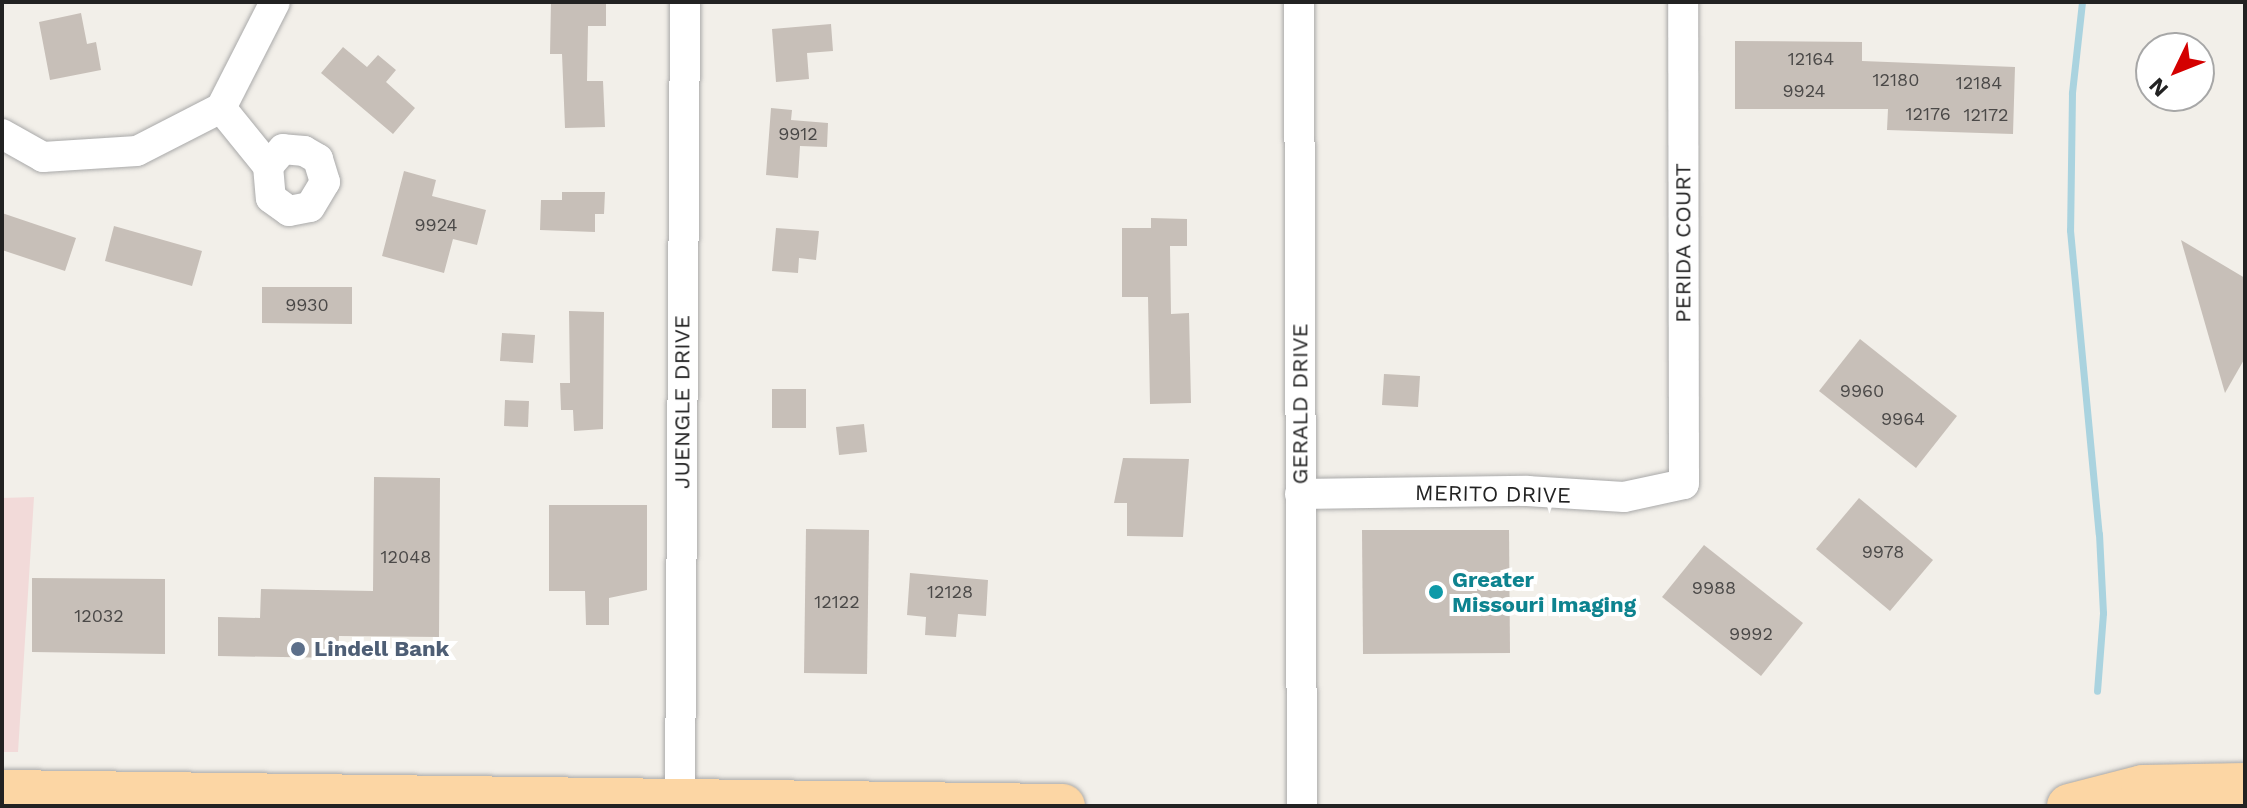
<!DOCTYPE html>
<html>
<head>
<meta charset="utf-8">
<style>
  body { margin:0 }
  #map { position:relative; width:2247px; height:808px; overflow:hidden; background:#f2efe9; font-family:"Work Sans",sans-serif }
  div>[style] { position:absolute }
  [style*='--x'] { left:calc(var(--x)*1px); top:calc(var(--y)*1px); width:calc(var(--w)*1px); rotate:calc(var(--a)*1deg) }
  .commercial>* { inset:0; background:#f2dad9 }
  .stream>* { height:7px; margin:-3.5px; padding:0 3.5px; transform-origin:3.5px; border-radius:3.5px; background:#aad3df }
  .building>* { inset:0; background:#c7bfb8 }
  .roads { filter:drop-shadow(0 0 2px #a9a9a9) drop-shadow(0 0 2px #a9a9a9) }
  .street>* { height:30px; margin:-15px; padding:0 15px; transform-origin:15px; border-radius:15px; background:#fff }
  .primary>* { height:44px; margin:-22px; padding:0 22px; transform-origin:22px; border-radius:22px; background:#fcd6a4 }
  .dots>* { width:22px; height:22px; translate:-50% -50%; box-sizing:border-box; border:4px solid #fff; border-radius:50% }
  span { translate:-50% -50%; white-space:nowrap; text-align:center; line-height:1.15; -webkit-text-stroke:8px #fff; paint-order:stroke }
  .number-label { font-size:18px; color:#4b4948 }
  .number-label span { -webkit-text-stroke-width:0 }
  .street-label { font-size:22px; color:#222 }
  .culture-label { font-size:22px; color:#0d838f; font-weight:700 }
  .left { translate:0 -50%; text-align:left }
  .service-label { font-size:22px; color:#4e5e75; font-weight:700 }
  .frame { position:absolute; inset:0; border:4px solid #222; pointer-events:none }
  .north { position:absolute; left:2135px; top:32px; width:80px; height:80px; box-sizing:border-box; background:#fff; border:2px solid #a7a7a7; border-radius:50%; rotate:227deg; font-size:22px; font-weight:700; line-height:32px; text-align:center; color:#222 }
  .north::after { content:''; display:block; margin:auto; width:28px; height:36px; background:#d40000; clip-path:polygon(50% 0,100% 100%,50% 72%,0 100%) }
</style>
</head>
<body>
<div id="map">
  <div class="commercial">
    <div style="clip-path:polygon(34px 497px,18px 752px,2px 752px,2px 498px)"></div>
  </div>
  <div class="stream">
    <div style="--x:2082;--y:2;--w:92;--a:96.3"></div>
    <div style="--x:2072;--y:93;--w:137;--a:90.8"></div>
    <div style="--x:2070;--y:230;--w:305;--a:84.6"></div>
    <div style="--x:2099;--y:534;--w:79;--a:87.1"></div>
    <div style="--x:2103;--y:613;--w:78;--a:94.4"></div>
  </div>
  <div class="building">
    <div style="clip-path:polygon(551px 2px,606px 2px,606px 26px,588px 26px,587px 81px,603px 81px,605px 127px,565px 128px,562px 54px,550px 54px)"></div>
    <div style="clip-path:polygon(81px 13px,87px 44px,96px 42px,101px 70px,50px 80px,39px 22px)"></div>
    <div style="clip-path:polygon(831px 24px,833px 51px,807px 53px,809px 79px,776px 82px,772px 29px)"></div>
    <div style="clip-path:polygon(1735px 41px,1862px 42px,1862px 61px,2015px 67px,2013px 134px,1887px 130px,1888px 109px,1735px 109px)"></div>
    <div style="clip-path:polygon(343px 47px,367px 67px,378px 55px,396px 70px,386px 82px,415px 108px,393px 134px,321px 73px)"></div>
    <div style="clip-path:polygon(771px 108px,792px 110px,791px 120px,828px 123px,827px 147px,800px 146px,798px 178px,766px 175px)"></div>
    <div style="clip-path:polygon(404px 171px,436px 180px,432px 196px,486px 210px,477px 245px,453px 239px,444px 273px,382px 256px)"></div>
    <div style="clip-path:polygon(562px 192px,605px 192px,604px 214px,595px 214px,595px 232px,540px 230px,541px 200px,562px 200px)"></div>
    <div style="clip-path:polygon(2px 213px,76px 238px,65px 271px,2px 250px)"></div>
    <div style="clip-path:polygon(1151px 218px,1187px 219px,1187px 246px,1170px 246px,1171px 314px,1189px 313px,1191px 403px,1150px 404px,1148px 297px,1122px 297px,1122px 228px,1151px 228px)"></div>
    <div style="clip-path:polygon(114px 226px,202px 251px,192px 286px,105px 261px)"></div>
    <div style="clip-path:polygon(776px 228px,819px 231px,816px 260px,799px 258px,798px 273px,772px 271px)"></div>
    <div style="clip-path:polygon(2181px 240px,2245px 278px,2245px 358px,2225px 393px)"></div>
    <div style="clip-path:polygon(262px 287px,352px 287px,352px 324px,262px 323px)"></div>
    <div style="clip-path:polygon(569px 311px,604px 312px,603px 429px,574px 431px,573px 410px,561px 410px,560px 383px,570px 383px)"></div>
    <div style="clip-path:polygon(502px 333px,535px 335px,533px 363px,500px 361px)"></div>
    <div style="clip-path:polygon(1860px 339px,1957px 416px,1916px 468px,1819px 391px)"></div>
    <div style="clip-path:polygon(1384px 374px,1420px 376px,1418px 407px,1382px 405px)"></div>
    <div style="clip-path:polygon(772px 389px,806px 389px,806px 428px,772px 428px)"></div>
    <div style="clip-path:polygon(505px 400px,529px 401px,528px 427px,504px 426px)"></div>
    <div style="clip-path:polygon(864px 424px,867px 452px,839px 455px,836px 427px)"></div>
    <div style="clip-path:polygon(1123px 458px,1189px 459px,1183px 537px,1127px 536px,1127px 503px,1114px 503px)"></div>
    <div style="clip-path:polygon(374px 477px,440px 478px,439px 637px,339px 636px,338px 658px,218px 656px,218px 617px,260px 618px,261px 589px,373px 591px)"></div>
    <div style="clip-path:polygon(1859px 498px,1933px 560px,1890px 611px,1816px 549px)"></div>
    <div style="clip-path:polygon(549px 505px,647px 505px,647px 590px,609px 598px,609px 625px,586px 625px,585px 591px,549px 591px)"></div>
    <div style="clip-path:polygon(806px 529px,869px 530px,867px 674px,804px 673px)"></div>
    <div style="clip-path:polygon(1362px 530px,1509px 530px,1510px 653px,1363px 654px)"></div>
    <div style="clip-path:polygon(1704px 545px,1803px 623px,1761px 676px,1662px 597px)"></div>
    <div style="clip-path:polygon(910px 573px,988px 580px,986px 616px,958px 614px,956px 637px,925px 635px,926px 617px,907px 615px)"></div>
    <div style="clip-path:polygon(32px 578px,165px 579px,165px 654px,32px 652px)"></div>
  </div>
  <div class="roads">
    <div class="street">
      <div style="--x:1299;--y:2;--w:804;--a:89.79"></div>
      <div style="--x:221;--y:108;--w:75;--a:51"></div>
      <div style="--x:268;--y:166;--w:32;--a:85"></div>
      <div style="--x:271;--y:198;--w:22;--a:36"></div>
      <div style="--x:289;--y:211;--w:21;--a:-11"></div>
      <div style="--x:310;--y:207;--w:29;--a:-59"></div>
      <div style="--x:325;--y:182;--w:24;--a:-107"></div>
      <div style="--x:318;--y:159;--w:16;--a:-150"></div>
      <div style="--x:304;--y:151;--w:21;--a:-175"></div>
      <div style="--x:283;--y:149;--w:23;--a:131"></div>
      <div style="--x:2;--y:134;--w:47;--a:29.3"></div>
      <div style="--x:43;--y:157;--w:94;--a:-3.7"></div>
      <div style="--x:137;--y:151;--w:94;--a:-27.1"></div>
      <div style="--x:221;--y:108;--w:119;--a:-63"></div>
      <div style="--x:1300;--y:494;--w:227;--a:-0.8"></div>
      <div style="--x:1527;--y:491;--w:97;--a:3.5"></div>
      <div style="--x:1624;--y:497;--w:61;--a:-12.2"></div>
      <div style="--x:1684;--y:484;--w:482;--a:-90.1"></div>
      <div style="--x:680;--y:801;--w:799;--a:-89.64"></div>
    </div>
    <div class="primary">
      <div style="--x:2;--y:792;--w:1061;--a:0.76"></div>
      <div style="--x:2069;--y:806;--w:76;--a:-14.4"></div>
      <div style="--x:2143;--y:787;--w:102;--a:-1.1"></div>
    </div>
  </div>
  <div class="dots">
    <div style="left:1436px;top:592px;background:#0f9aa8"></div>
    <div style="left:298px;top:649px;background:#5c6f8a"></div>
  </div>
  <div class="number-label">
    <span style="left:1811px;top:59px">12164</span>
    <span style="left:1896px;top:80px">12180</span>
    <span style="left:1979px;top:83px">12184</span>
    <span style="left:1804px;top:91px">9924</span>
    <span style="left:1928px;top:114px">12176</span>
    <span style="left:1986px;top:115px">12172</span>
    <span style="left:798px;top:134px">9912</span>
    <span style="left:436px;top:225px">9924</span>
    <span style="left:307px;top:305px">9930</span>
    <span style="left:1862px;top:391px">9960</span>
    <span style="left:1903px;top:419px">9964</span>
    <span style="left:1883px;top:552px">9978</span>
    <span style="left:406px;top:557px">12048</span>
    <span style="left:1714px;top:588px">9988</span>
    <span style="left:950px;top:592px">12128</span>
    <span style="left:837px;top:602px">12122</span>
    <span style="left:99px;top:616px">12032</span>
    <span style="left:1751px;top:634px">9992</span>
  </div>
  <div class="street-label">
    <span style="left:1683px;top:243px;rotate:-90deg">PERIDA COURT</span>
    <span style="left:682px;top:402px;rotate:-90deg">JUENGLE DRIVE</span>
    <span style="left:1300px;top:404px;rotate:-90deg">GERALD DRIVE</span>
    <span style="left:1493px;top:494px;rotate:1deg">MERITO DRIVE</span>
  </div>
  <div class="culture-label">
    <span class="left" style="left:1452px;top:592px">Greater<br>Missouri Imaging</span>
  </div>
  <div class="service-label">
    <span class="left" style="left:314px;top:649px">Lindell Bank</span>
  </div>
  <div class="frame"></div>
  <div class="north">N</div>
</div>
</body>
</html>
